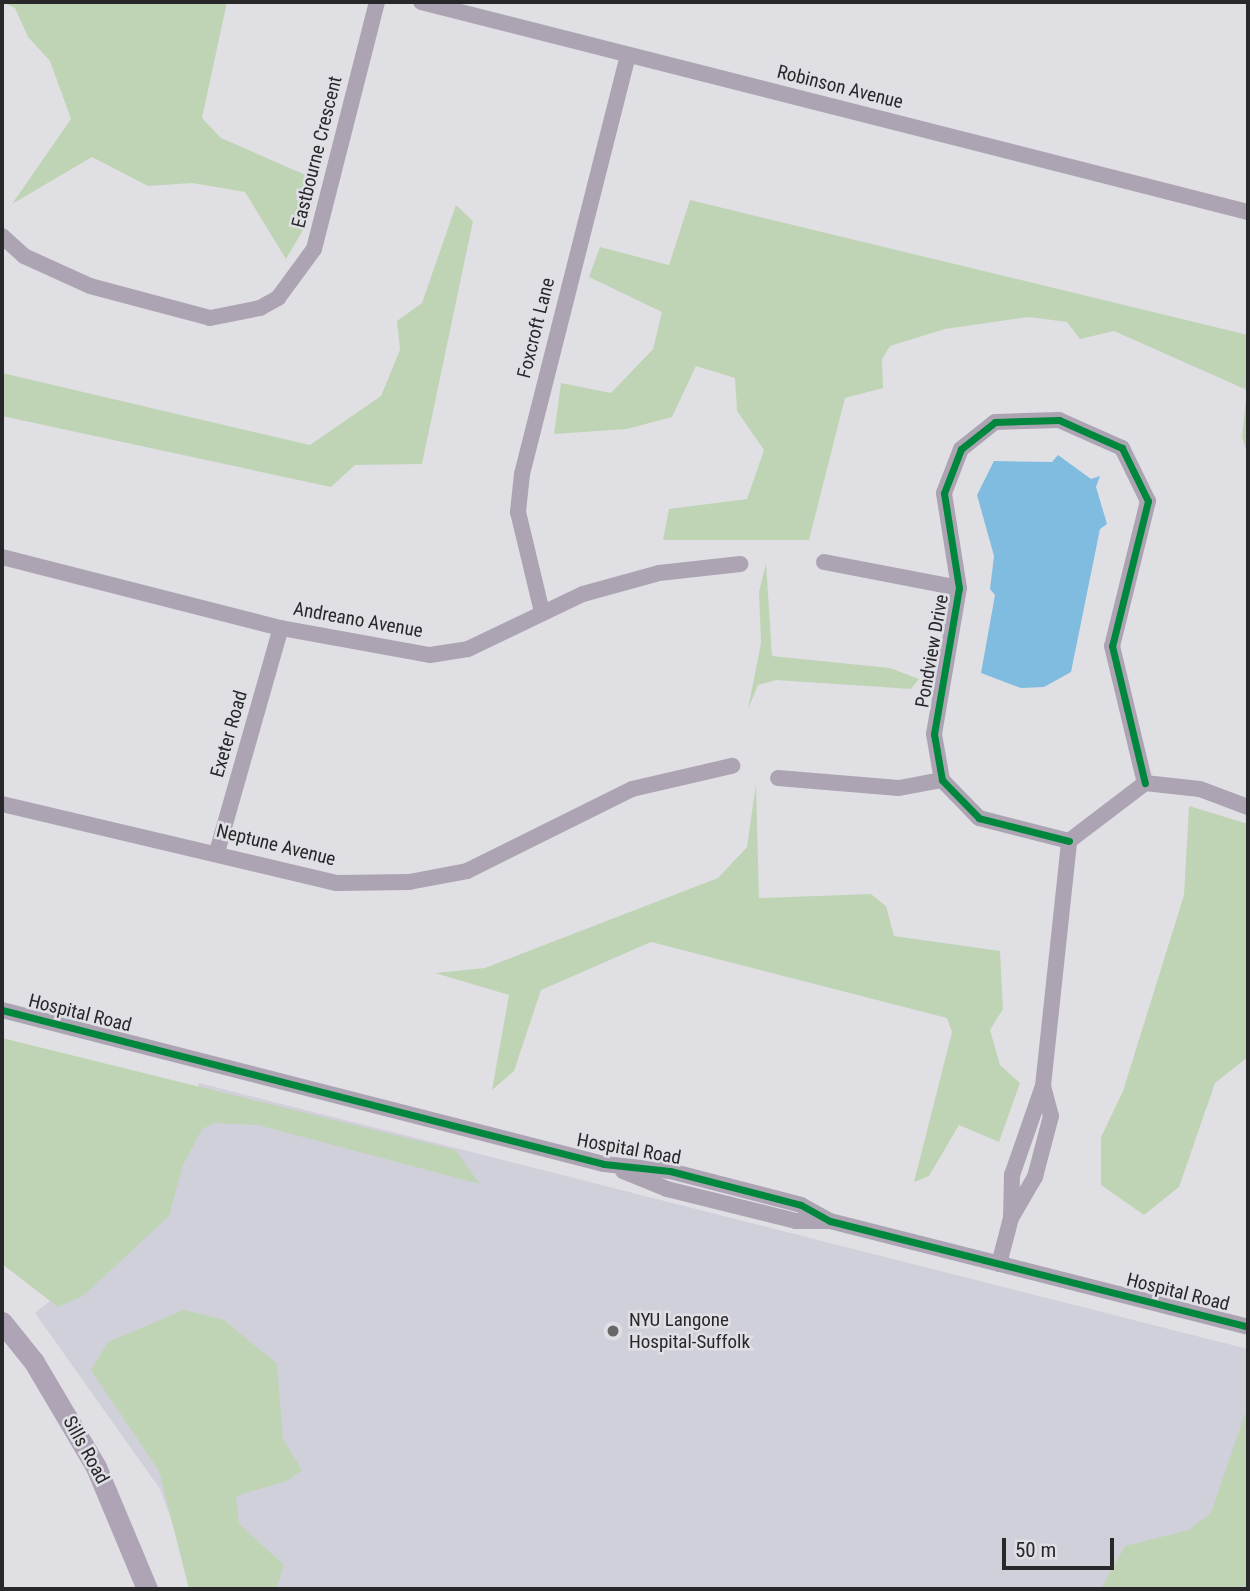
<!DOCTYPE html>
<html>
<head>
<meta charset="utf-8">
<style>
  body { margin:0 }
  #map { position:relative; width:1250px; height:1591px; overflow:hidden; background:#e0e0e4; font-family:"Roboto Condensed",sans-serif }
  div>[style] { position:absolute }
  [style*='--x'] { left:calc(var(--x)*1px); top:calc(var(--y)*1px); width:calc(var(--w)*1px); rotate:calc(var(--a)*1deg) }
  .built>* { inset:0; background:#cfd0d9 }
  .green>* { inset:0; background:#bfd4b4 }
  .water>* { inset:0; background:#7fbcdf }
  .minor>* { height:16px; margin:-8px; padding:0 8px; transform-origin:8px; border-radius:8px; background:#ada4b3 }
  .major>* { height:21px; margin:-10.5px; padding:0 10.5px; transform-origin:10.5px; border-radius:10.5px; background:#aea4b5 }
  .cycleway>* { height:7px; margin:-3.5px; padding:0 3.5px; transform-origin:3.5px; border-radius:3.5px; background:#00873e }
  .dots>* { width:19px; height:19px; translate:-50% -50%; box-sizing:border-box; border:4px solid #dfdfe5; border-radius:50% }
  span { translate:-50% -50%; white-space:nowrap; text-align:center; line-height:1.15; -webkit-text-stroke:5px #dfdfe5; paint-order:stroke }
  .street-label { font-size:19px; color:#28282a }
  .poi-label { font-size:19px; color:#28282a }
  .left { translate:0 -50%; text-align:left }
  .frame { position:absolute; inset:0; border:4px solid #28282a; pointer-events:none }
  .scale { position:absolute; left:1002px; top:1538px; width:112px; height:32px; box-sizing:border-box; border:4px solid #28282a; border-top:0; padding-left:9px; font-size:21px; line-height:24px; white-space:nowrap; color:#28282a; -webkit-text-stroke:5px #dfdfe5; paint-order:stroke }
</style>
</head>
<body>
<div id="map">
  <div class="built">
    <div style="clip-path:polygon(199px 1083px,1248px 1349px,1248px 1454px,1235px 1507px,1115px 1589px,197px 1589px,160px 1489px,35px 1313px,160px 1214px)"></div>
  </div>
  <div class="green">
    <div style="clip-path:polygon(2px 2px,227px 2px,202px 118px,221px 138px,317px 180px,309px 220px,286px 259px,245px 192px,192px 183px,148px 186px,92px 157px,12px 204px,71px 119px,50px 61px,28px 37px,15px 8px)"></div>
    <div style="clip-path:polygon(690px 200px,1248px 335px,1248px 455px,1242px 437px,1247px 390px,1114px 331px,1080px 339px,1067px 322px,1029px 317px,945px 329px,890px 346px,882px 359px,883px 388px,845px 398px,809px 540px,663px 540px,669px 509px,747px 499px,764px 450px,737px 411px,735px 378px,696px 366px,672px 417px,627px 429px,554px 434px,561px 383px,611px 393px,653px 349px,662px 312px,589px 277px,600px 247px,669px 265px)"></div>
    <div style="clip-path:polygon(456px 205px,473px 221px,422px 464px,355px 465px,331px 487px,2px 416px,2px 373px,310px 445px,381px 396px,400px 350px,397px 321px,422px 303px)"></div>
    <div style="clip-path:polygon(766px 563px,772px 656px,890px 668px,919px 679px,911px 689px,776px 680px,758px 685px,748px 709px,761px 643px,759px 592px)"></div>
    <div style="clip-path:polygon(756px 784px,759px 898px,871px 894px,886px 906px,894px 936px,1000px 951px,1003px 1009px,990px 1030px,1000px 1065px,1020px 1083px,999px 1142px,959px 1125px,929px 1176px,914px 1182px,952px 1032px,947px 1018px,651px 942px,541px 990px,514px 1071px,492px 1090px,509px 995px,435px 973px,485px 968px,718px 878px,747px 847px)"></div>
    <div style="clip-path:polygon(1189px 806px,1248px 824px,1248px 1057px,1215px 1083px,1179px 1187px,1144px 1215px,1101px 1185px,1101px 1137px,1123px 1091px,1184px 895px)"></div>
    <div style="clip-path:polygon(2px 1038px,455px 1150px,480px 1184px,258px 1125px,215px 1123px,202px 1129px,183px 1165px,169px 1216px,83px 1296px,58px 1307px,2px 1264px)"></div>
    <div style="clip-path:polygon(184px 1310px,224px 1320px,277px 1364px,283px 1439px,302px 1470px,287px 1481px,236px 1496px,239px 1524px,284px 1565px,276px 1589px,189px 1589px,159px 1471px,91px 1370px,108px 1342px)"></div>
    <div style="clip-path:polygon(1248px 1405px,1248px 1589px,1101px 1589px,1125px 1546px,1189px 1530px,1211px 1513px)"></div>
  </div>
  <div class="water">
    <div style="clip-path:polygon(1058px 455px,1091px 479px,1100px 476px,1096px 487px,1107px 524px,1100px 529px,1071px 672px,1044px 687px,1021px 688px,981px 673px,995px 595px,990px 589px,994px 556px,977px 495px,994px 461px,1052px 462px)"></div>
  </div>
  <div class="minor">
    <div style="--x:421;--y:2;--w:853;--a:14.25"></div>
    <div style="--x:2;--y:236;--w:30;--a:42"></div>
    <div style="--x:24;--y:256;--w:72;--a:24.4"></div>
    <div style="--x:90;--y:286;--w:124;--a:14.9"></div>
    <div style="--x:210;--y:318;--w:51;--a:-11.3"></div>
    <div style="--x:260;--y:308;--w:21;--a:-29"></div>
    <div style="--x:278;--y:298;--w:61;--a:-53.7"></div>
    <div style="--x:314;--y:249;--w:255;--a:-75.7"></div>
    <div style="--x:2;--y:557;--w:288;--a:14.3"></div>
    <div style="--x:281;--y:628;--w:151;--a:10.3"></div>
    <div style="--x:430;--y:655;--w:38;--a:-9"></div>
    <div style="--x:468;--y:649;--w:127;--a:-25.6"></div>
    <div style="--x:583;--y:594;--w:79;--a:-15.4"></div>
    <div style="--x:659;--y:573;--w:82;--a:-6.3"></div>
    <div style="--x:824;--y:562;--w:137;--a:10.9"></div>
    <div style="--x:542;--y:612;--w:103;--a:-103.5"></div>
    <div style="--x:518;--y:512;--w:38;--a:-84"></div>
    <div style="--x:522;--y:474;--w:432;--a:-75.8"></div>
    <div style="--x:778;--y:778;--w:121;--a:4.7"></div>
    <div style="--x:899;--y:788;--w:44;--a:-10.5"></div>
    <div style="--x:2;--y:804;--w:343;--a:13.3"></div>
    <div style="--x:336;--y:883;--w:73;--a:-0.8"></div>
    <div style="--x:409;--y:882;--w:59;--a:-10.7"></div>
    <div style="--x:467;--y:871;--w:184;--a:-26.4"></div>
    <div style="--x:632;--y:789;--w:103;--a:-13"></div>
    <div style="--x:1069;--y:841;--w:93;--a:-165.7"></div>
    <div style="--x:979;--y:818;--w:53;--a:-134.2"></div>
    <div style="--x:942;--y:780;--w:47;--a:-99.9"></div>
    <div style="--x:934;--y:734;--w:148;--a:-80.3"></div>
    <div style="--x:959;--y:588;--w:96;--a:-99"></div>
    <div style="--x:944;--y:493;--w:47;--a:-68.9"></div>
    <div style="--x:961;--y:449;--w:43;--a:-38.5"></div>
    <div style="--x:995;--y:422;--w:64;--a:-1.8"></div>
    <div style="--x:1059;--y:420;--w:69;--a:24"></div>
    <div style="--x:1122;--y:448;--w:59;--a:63.9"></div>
    <div style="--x:1148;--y:501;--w:149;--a:103.9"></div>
    <div style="--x:1112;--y:646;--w:141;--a:76.5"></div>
    <div style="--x:217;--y:852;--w:233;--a:-74.1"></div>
    <div style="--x:2;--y:1010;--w:621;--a:14.35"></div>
    <div style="--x:604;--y:1164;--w:66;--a:6.1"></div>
    <div style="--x:670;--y:1171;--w:135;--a:14.5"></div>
    <div style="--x:801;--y:1205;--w:33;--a:29"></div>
    <div style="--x:830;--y:1221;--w:431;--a:14.2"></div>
    <div style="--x:623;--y:1171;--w:48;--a:22.2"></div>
    <div style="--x:667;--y:1189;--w:133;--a:13.9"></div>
    <div style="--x:796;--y:1221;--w:31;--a:0"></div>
    <div style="--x:1011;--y:1218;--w:48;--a:-59.7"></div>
    <div style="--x:1035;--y:1177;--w:63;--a:-75.3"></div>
    <div style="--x:1051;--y:1116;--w:31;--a:-105"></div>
    <div style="--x:1043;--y:1086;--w:246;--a:-83.9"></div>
    <div style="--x:1069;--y:841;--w:96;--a:-37.3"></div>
    <div style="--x:1145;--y:783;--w:55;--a:6.2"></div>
    <div style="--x:1200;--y:789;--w:51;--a:20.6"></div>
    <div style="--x:999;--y:1264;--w:48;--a:-75.4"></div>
    <div style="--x:1011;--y:1218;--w:43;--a:-88.7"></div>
    <div style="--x:1012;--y:1175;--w:94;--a:-70.8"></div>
  </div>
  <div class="major">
    <div style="--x:2;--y:1322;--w:51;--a:51.3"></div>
    <div style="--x:34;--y:1362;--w:122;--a:59.4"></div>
    <div style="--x:96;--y:1467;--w:132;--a:67.3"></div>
  </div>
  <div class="cycleway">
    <div style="--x:1069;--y:841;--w:93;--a:-165.7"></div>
    <div style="--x:979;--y:818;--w:53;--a:-134.2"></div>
    <div style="--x:942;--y:780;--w:47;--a:-99.9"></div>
    <div style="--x:934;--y:734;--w:148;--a:-80.3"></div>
    <div style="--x:959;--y:588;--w:96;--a:-99"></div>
    <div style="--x:944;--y:493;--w:47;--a:-68.9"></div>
    <div style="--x:961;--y:449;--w:43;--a:-38.5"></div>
    <div style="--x:995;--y:422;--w:64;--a:-1.8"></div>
    <div style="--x:1059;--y:420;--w:69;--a:24"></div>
    <div style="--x:1122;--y:448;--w:59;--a:63.9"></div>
    <div style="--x:1148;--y:501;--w:149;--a:103.9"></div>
    <div style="--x:1112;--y:646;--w:141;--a:76.5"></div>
    <div style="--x:2;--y:1010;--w:621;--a:14.35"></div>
    <div style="--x:604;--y:1164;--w:66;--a:6.1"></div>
    <div style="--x:670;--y:1171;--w:135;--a:14.5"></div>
    <div style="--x:801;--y:1205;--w:33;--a:29"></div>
    <div style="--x:830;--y:1221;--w:431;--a:14.2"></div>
  </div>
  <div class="dots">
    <div style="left:613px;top:1331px;background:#68686b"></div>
  </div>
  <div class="street-label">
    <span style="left:840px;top:87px;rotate:14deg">Robinson Avenue</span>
    <span style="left:317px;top:152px;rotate:-76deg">Eastbourne Crescent</span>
    <span style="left:536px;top:328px;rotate:-76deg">Foxcroft Lane</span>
    <span style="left:358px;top:620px;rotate:10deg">Andreano Avenue</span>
    <span style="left:932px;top:651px;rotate:-80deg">Pondview Drive</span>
    <span style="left:229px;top:734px;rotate:-74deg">Exeter Road</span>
    <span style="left:276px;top:845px;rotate:14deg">Neptune Avenue</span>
    <span style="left:80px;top:1013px;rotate:14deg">Hospital Road</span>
    <span style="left:629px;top:1149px;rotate:10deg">Hospital Road</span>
    <span style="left:1178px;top:1292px;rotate:14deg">Hospital Road</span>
    <span style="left:86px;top:1450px;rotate:61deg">Sills Road</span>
  </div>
  <div class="poi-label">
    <span class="left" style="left:629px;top:1331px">NYU Langone<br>Hospital-Suffolk</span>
  </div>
  <div class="frame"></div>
  <div class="scale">50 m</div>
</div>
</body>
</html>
